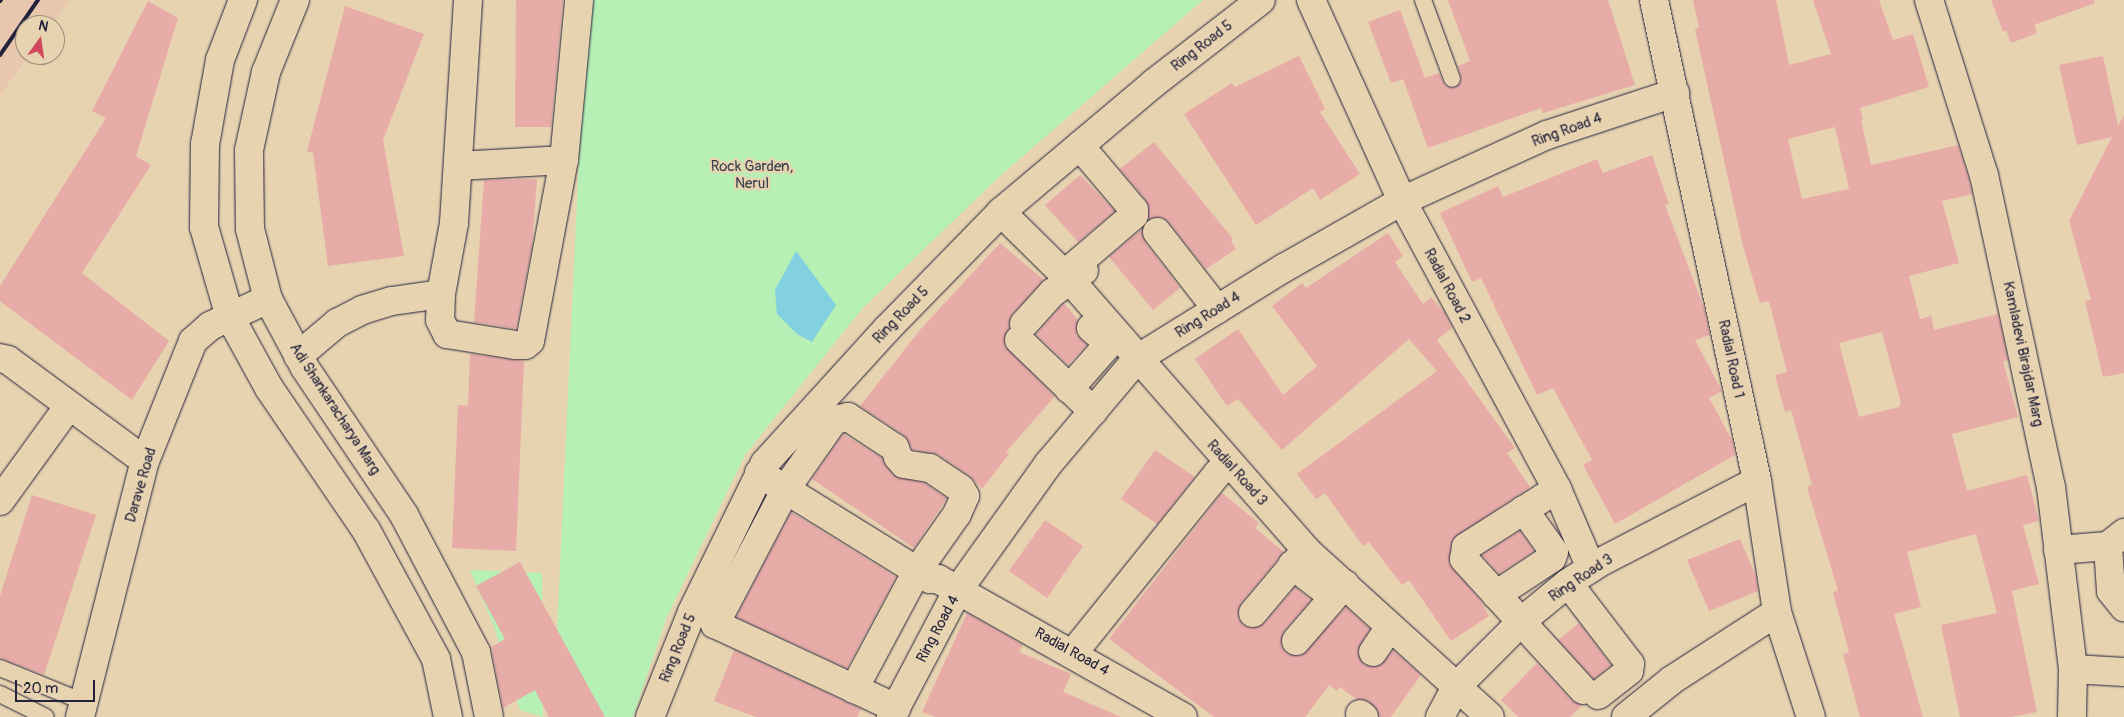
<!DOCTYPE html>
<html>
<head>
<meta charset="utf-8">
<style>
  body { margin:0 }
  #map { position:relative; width:2124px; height:717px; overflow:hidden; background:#e8d3b1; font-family:Pangolin,sans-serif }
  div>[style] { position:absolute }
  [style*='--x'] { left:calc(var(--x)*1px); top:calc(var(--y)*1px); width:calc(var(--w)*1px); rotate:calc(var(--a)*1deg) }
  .built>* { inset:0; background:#e8c7ae }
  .green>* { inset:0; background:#b6f0b4 }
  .water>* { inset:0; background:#83d0e1 }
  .building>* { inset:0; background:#e7aba8 }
  .roads { filter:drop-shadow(0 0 1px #22223b) drop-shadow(0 0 1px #22223b) }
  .lane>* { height:16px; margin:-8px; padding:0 8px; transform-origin:8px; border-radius:8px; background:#e8d3b1 }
  .street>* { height:28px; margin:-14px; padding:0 14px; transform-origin:14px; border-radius:14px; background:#e8d3b1 }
  .secondary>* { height:28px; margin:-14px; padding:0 14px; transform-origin:14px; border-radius:14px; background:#e8d3b1 }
  .rail>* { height:4px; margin:-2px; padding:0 2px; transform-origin:2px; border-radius:2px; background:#22223b }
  span { translate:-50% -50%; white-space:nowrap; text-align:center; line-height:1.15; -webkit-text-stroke:4.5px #e8d3b1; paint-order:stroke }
  .street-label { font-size:15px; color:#22223b }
  .park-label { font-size:15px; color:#38414d }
  .north { position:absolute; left:15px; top:15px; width:50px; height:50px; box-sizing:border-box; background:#e8d3b1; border:1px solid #998c82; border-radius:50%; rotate:14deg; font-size:14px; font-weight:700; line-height:20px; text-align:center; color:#22223b }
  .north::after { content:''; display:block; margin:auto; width:18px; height:22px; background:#d1495b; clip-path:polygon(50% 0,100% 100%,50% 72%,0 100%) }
  .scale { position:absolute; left:15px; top:680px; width:80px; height:22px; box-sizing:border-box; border:2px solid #22223b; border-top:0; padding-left:6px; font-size:15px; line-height:18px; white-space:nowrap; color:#22223b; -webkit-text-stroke:4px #e8d3b1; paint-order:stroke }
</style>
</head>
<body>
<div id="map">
  <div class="built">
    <div style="clip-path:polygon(0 0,70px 0,52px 25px,25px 25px,25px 55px,29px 55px,0 95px)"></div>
  </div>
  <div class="green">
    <div style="clip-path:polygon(589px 0,1203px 0,1000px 176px,862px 309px,745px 455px,666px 619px,633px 717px,553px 717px,580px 136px)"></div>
    <div style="clip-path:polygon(470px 570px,542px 573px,543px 717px,520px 710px,494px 627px)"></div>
  </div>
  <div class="water">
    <div style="clip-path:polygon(796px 251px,836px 305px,812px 342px,797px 334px,777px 314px,775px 290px)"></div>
  </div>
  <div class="building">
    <div style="clip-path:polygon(516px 0,563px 0,551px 127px,515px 127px)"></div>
    <div style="clip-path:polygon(1448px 0,1608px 0,1635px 85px,1543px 113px,1541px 108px,1428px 148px,1403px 79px,1391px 83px,1368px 22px,1400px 10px,1425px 78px,1439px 73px,1445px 86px,1455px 88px,1462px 80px,1458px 66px,1470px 61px)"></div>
    <div style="clip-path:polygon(evenodd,1693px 0,1776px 0,1789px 65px,1831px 54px,1813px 0,1879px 0,1893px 40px,1913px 34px,1929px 87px,1860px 108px,1863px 119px,1861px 120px,1871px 165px,1958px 145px,1969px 179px,1972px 194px,1942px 201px,1959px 263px,1909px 276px,1920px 319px,1931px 316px,1934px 330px,1998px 314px,2008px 360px,2003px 361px,2018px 417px,1952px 434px,1967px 491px,2027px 475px,2039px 521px,2023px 525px,2039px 584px,2012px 591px,2037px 712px,2011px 717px,1960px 717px,1941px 625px,1997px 613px,1976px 534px,1907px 552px,1921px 607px,1894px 614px,1923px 717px,1860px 717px,1843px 654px,1849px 652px,1833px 592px,1838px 591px,1807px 487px,1812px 485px,1791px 410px,1785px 412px,1775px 375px,1787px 372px,1769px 301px,1760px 303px,1743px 246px,1695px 29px,1699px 28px,1693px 0,1835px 127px,1849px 189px,1802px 199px,1788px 139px,1835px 127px,1693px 0,1882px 332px,1901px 403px,1899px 407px,1859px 417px,1839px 343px,1882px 332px)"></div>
    <div style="clip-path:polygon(1991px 0,2094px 0,2095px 3px,2034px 25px,2037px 33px,2011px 43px,2006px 30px,2003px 32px)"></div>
    <div style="clip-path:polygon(148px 1px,178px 18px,136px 156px,151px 165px,82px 273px,169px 341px,132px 400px,0 301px,0 286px,106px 118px,92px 111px)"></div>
    <div style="clip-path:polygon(345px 6px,424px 34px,383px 140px,404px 256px,328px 266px,313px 153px,307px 151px)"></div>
    <div style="clip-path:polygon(1299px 56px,1325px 109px,1320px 112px,1360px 174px,1320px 200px,1313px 188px,1256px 225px,1184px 114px,1232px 83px,1235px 87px)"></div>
    <div style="clip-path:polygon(2103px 56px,2118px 126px,2124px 115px,2124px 373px,2103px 377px,2085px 301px,2091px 300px,2069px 221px,2112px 137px,2077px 145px,2059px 65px)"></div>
    <div style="clip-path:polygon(1154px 142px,1233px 239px,1231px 241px,1236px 249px,1206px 269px,1169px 222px,1162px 217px,1149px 219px,1146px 200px,1120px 169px)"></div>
    <div style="clip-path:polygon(1652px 155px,1669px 204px,1665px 205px,1704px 308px,1710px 335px,1695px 340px,1722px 391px,1709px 398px,1733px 442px,1735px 455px,1615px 524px,1583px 465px,1592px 460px,1553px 388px,1537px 395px,1481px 278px,1472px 282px,1440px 213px,1498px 186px,1503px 197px,1597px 159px,1603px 173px)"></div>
    <div style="clip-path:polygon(1080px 175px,1115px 211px,1078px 242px,1045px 205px)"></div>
    <div style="clip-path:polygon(537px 179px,532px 246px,516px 329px,474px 322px,484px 180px)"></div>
    <div style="clip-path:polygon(1142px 229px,1145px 242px,1180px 288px,1153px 310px,1109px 257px)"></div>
    <div style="clip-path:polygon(1388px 233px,1403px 256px,1395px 262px,1423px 304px,1431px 297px,1444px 312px,1452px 328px,1437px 340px,1515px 448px,1507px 453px,1530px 487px,1453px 539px,1449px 564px,1480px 600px,1489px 616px,1451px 641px,1409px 580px,1402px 585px,1369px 542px,1363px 546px,1325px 493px,1316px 499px,1297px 474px,1437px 371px,1409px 339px,1282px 450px,1238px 399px,1227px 406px,1195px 359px,1238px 329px,1283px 395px,1317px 366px,1272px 306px,1302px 283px,1306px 288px)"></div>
    <div style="clip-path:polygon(1000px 243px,1044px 280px,1012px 314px,1004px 345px,1055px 396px,1006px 452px,1009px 454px,982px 489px,970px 476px,939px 455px,912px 449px,904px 435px,860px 406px,920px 330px)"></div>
    <div style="clip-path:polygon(1064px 303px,1078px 320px,1076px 334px,1087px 345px,1068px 365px,1036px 334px)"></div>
    <div style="clip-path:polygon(470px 354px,524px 361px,516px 551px,452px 548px,458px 405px,468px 406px)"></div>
    <div style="clip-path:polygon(843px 434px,882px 458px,893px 475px,924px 483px,947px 498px,914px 548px,812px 479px)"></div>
    <div style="clip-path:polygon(1155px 450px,1195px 477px,1157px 524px,1121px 499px)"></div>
    <div style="clip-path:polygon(1222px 493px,1259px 523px,1255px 528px,1284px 552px,1241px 603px,1238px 618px,1243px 625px,1251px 628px,1265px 623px,1295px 587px,1311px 600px,1284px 631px,1281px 646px,1286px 653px,1301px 656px,1346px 607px,1370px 629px,1358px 650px,1364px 665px,1379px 666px,1393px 650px,1421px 675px,1391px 717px,1380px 717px,1369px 702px,1356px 699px,1340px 687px,1337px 691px,1329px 685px,1305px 717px,1214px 717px,1109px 639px)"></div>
    <div style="clip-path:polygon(32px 495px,96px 515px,44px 675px,0 658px,0 596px)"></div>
    <div style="clip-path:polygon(791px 512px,896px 577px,847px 668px,736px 617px)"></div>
    <div style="clip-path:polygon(1045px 520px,1083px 546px,1047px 598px,1009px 571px)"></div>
    <div style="clip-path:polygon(1520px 531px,1534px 551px,1499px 574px,1482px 555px)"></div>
    <div style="clip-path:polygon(1740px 539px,1756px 577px,1758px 591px,1709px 611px,1687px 560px)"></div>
    <div style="clip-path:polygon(520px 562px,605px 717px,549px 717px,535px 690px,503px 708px,491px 647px,505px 639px,476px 586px)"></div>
    <div style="clip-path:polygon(967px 613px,1023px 645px,1019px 652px,1071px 674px,1063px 692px,1121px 717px,936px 717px,922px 712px)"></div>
    <div style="clip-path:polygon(1579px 623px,1611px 665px,1594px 679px,1558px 640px)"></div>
    <div style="clip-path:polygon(734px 650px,861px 709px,857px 717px,756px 717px,714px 701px)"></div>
    <div style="clip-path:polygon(1537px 663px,1571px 700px,1582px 705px,1570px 717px,1518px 717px,1501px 700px)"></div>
  </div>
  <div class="roads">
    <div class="lane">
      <div style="--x:1423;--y:0;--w:84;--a:69.8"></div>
      <div style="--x:0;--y:668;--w:91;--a:22"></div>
      <div style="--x:0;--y:694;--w:51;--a:26.6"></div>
    </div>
    <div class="street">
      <div style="--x:1311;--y:0;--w:221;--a:65.6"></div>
      <div style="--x:1402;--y:201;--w:327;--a:61.7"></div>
      <div style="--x:1557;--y:489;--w:86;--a:66.7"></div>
      <div style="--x:1654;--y:0;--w:492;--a:77.9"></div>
      <div style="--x:1757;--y:481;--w:133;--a:81.3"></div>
      <div style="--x:1777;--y:612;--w:110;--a:72.1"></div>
      <div style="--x:458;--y:166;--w:106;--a:-3.2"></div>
      <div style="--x:1001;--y:212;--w:97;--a:44.6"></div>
      <div style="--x:1070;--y:280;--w:359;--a:48.8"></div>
      <div style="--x:1306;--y:550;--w:248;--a:42.2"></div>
      <div style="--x:1157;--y:232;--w:98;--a:52.1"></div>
      <div style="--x:1064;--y:275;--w:92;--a:-40.6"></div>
      <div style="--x:1134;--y:215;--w:5;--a:-90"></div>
      <div style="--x:1134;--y:210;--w:84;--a:-130.2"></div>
      <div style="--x:441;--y:294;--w:26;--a:92"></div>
      <div style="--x:440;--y:320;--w:16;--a:63"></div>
      <div style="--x:447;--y:334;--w:70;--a:9.1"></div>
      <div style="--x:516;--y:345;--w:9;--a:0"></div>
      <div style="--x:525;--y:345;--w:6;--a:-39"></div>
      <div style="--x:530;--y:341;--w:184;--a:-79.4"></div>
      <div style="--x:564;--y:160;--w:161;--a:-84.6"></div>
      <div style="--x:1024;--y:324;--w:42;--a:-47.9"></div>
      <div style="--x:1052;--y:293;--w:39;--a:-35"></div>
      <div style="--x:1019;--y:340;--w:103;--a:43.8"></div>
      <div style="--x:298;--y:356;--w:51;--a:-40.2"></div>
      <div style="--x:337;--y:323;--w:28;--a:-27"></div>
      <div style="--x:362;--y:310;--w:31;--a:-17"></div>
      <div style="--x:392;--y:301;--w:49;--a:-8.1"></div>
      <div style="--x:441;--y:294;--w:72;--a:-79.6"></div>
      <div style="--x:454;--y:223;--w:223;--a:-86.4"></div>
      <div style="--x:0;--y:358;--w:8;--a:14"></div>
      <div style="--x:8;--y:360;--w:170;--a:36.4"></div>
      <div style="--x:1069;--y:389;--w:56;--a:-48.6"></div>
      <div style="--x:1106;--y:347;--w:6;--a:-90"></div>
      <div style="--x:1106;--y:341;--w:20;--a:-139"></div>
      <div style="--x:759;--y:473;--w:201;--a:31.8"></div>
      <div style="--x:930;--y:579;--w:8;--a:0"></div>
      <div style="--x:938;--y:579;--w:281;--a:29.4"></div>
      <div style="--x:792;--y:480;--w:73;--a:-55"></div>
      <div style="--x:834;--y:420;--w:14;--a:-12"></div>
      <div style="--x:848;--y:417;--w:56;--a:33.4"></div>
      <div style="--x:895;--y:448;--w:9;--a:72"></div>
      <div style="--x:898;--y:457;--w:9;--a:49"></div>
      <div style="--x:904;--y:464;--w:26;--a:9"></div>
      <div style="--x:930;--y:468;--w:37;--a:34"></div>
      <div style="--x:961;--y:489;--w:8;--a:60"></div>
      <div style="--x:965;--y:496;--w:20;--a:114"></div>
      <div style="--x:957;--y:514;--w:70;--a:125.1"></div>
      <div style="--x:917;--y:571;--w:134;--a:118.1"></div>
      <div style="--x:786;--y:489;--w:153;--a:117.7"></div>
      <div style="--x:715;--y:624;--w:200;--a:24.9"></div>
      <div style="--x:1557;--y:489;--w:108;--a:147.5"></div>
      <div style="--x:1466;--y:547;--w:12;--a:99"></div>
      <div style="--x:1464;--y:559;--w:177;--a:47.7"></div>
      <div style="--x:0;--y:501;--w:116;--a:-54.1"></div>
      <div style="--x:2108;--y:546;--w:45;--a:86.2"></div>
      <div style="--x:2111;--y:591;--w:21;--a:51"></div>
      <div style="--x:2058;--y:550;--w:50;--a:-4.6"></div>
      <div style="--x:2108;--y:546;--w:21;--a:-39"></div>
      <div style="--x:1292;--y:565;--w:51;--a:37.8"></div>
      <div style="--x:1568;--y:583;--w:102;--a:52.6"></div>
      <div style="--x:1630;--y:664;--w:7;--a:98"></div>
      <div style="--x:1629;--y:671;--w:39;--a:142"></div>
      <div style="--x:1496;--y:595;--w:67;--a:-33.5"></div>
      <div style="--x:1552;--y:558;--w:6;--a:-72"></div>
      <div style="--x:1554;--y:552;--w:52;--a:-125.5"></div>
      <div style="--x:1253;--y:613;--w:82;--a:-49.9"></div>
      <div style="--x:1296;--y:641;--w:75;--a:-49.3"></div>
      <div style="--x:1074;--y:652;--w:230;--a:-51.2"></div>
      <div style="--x:1218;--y:473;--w:14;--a:-39"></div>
      <div style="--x:1373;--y:652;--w:30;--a:-56"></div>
      <div style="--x:2073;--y:669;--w:51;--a:3.4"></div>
      <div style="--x:1360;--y:714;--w:5;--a:37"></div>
      <div style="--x:80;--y:717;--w:264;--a:-75.8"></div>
      <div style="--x:145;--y:461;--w:129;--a:-68.2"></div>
      <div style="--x:193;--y:341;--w:23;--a:-41"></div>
      <div style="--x:210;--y:326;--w:64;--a:-25"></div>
      <div style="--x:650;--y:717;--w:113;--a:-68.2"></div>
      <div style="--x:692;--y:612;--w:166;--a:-63.9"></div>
      <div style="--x:765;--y:463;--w:181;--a:-47.7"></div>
      <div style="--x:887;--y:329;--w:163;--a:-45.7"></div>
      <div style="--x:1001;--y:212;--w:200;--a:-40.1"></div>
      <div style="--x:1154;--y:83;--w:135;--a:-37.8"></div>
      <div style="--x:891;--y:717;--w:144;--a:-62.2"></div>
      <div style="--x:958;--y:590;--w:156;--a:-54.4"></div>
      <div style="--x:1049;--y:463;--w:136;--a:-49.8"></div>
      <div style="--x:1137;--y:359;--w:173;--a:-31.8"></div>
      <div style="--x:1284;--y:268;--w:136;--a:-29.6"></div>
      <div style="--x:1402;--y:201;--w:159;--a:-24.5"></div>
      <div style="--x:1547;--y:135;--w:135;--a:-18.2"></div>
      <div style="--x:1440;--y:717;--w:34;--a:-62"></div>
      <div style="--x:1456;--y:687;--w:95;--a:-45"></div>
      <div style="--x:1523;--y:620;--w:58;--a:-39.4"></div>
      <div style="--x:1568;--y:583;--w:35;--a:-33"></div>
      <div style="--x:1597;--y:564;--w:180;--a:-27.4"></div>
      <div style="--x:1626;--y:717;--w:59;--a:-38.8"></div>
      <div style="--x:1672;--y:680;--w:125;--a:-32.9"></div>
    </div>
    <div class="secondary">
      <div style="--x:243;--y:0;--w:64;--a:111"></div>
      <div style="--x:220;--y:60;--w:85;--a:100.1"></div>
      <div style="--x:205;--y:144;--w:83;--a:90.7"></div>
      <div style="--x:204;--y:227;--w:94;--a:73.9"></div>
      <div style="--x:230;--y:317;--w:81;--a:61.2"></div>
      <div style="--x:269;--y:388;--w:172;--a:55.7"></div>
      <div style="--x:366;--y:530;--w:147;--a:61.5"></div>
      <div style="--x:436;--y:659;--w:59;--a:78.3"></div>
      <div style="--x:295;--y:0;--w:78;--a:111.9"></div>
      <div style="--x:266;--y:72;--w:80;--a:102.3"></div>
      <div style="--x:249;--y:150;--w:79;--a:89.3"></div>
      <div style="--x:250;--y:229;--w:72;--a:75.6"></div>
      <div style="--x:268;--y:299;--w:78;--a:61.8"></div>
      <div style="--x:305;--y:368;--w:177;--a:56"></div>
      <div style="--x:404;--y:515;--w:155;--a:62.3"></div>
      <div style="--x:476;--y:652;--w:66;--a:78.7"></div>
      <div style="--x:1929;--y:0;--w:183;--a:72.6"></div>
      <div style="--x:1984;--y:175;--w:319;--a:77.9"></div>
      <div style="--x:2051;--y:487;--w:183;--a:83.1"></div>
      <div style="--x:2073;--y:669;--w:48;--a:91.2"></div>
    </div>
  </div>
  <div class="rail">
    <div style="--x:0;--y:1;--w:1;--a:-45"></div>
    <div style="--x:0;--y:55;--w:67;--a:-55.4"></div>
  </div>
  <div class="street-label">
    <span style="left:1202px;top:46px;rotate:-38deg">Ring Road 5</span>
    <span style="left:1567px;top:130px;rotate:-20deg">Ring Road 4</span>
    <span style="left:1447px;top:286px;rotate:62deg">Radial Road 2</span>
    <span style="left:901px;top:315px;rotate:-46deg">Ring Road 5</span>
    <span style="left:1208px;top:315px;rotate:-32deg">Ring Road 4</span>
    <span style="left:2023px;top:354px;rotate:78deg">Kamladevi Birajdar Marg</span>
    <span style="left:1731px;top:359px;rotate:78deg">Radial Road 1</span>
    <span style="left:335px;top:409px;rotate:57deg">Adi Shankaracharya Marg</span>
    <span style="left:1237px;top:473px;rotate:48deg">Radial Road 3</span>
    <span style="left:141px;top:485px;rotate:-74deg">Darave Road</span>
    <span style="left:1581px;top:578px;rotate:-34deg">Ring Road 3</span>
    <span style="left:938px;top:629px;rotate:-62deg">Ring Road 4</span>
    <span style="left:678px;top:648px;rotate:-68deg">Ring Road 5</span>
    <span style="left:1072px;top:652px;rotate:29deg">Radial Road 4</span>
  </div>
  <div class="park-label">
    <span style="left:752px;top:175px">Rock Garden,<br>Nerul</span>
  </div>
  <div class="north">N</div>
  <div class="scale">20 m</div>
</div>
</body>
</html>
